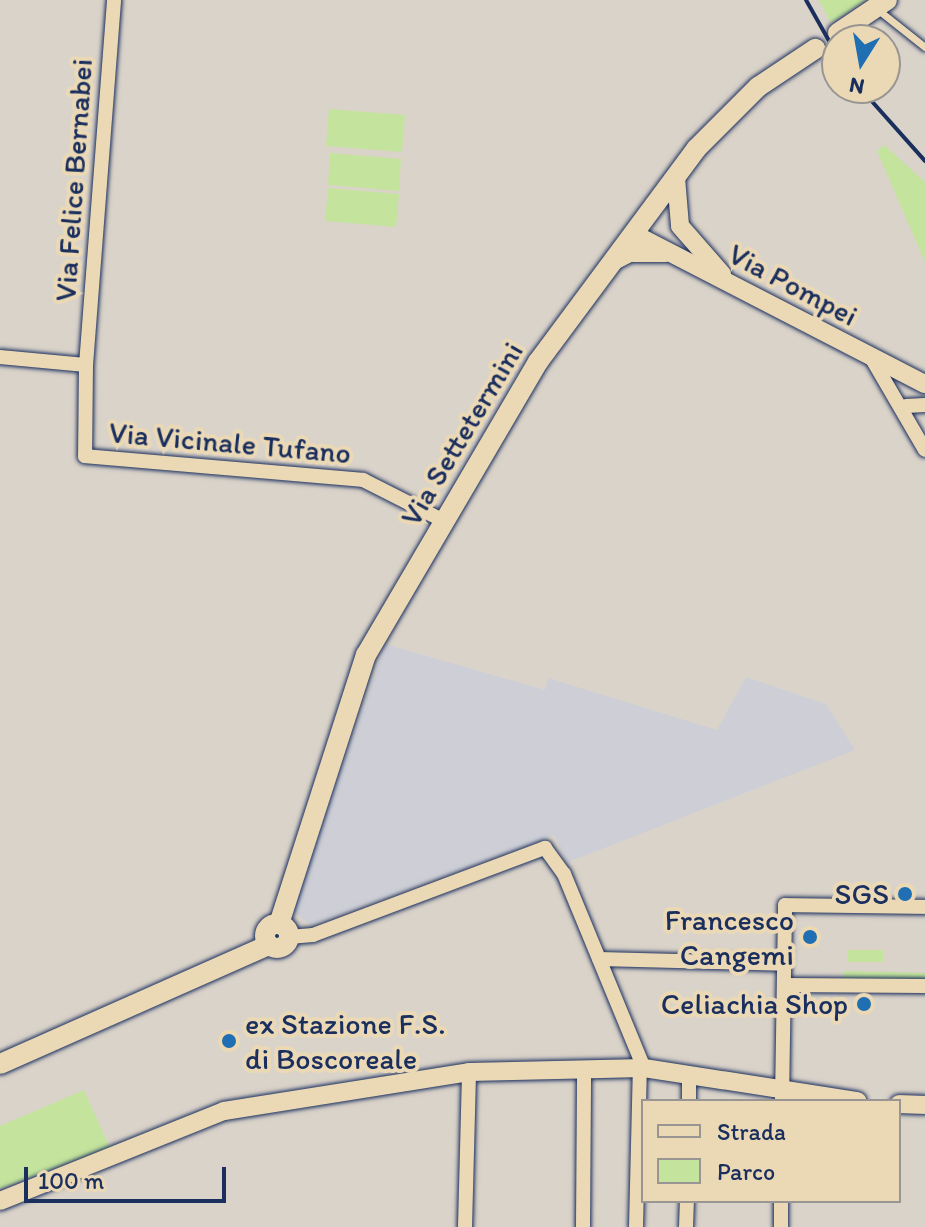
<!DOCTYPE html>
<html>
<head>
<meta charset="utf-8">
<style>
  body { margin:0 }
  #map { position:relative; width:925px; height:1227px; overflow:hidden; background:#dad3c9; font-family:Itim,sans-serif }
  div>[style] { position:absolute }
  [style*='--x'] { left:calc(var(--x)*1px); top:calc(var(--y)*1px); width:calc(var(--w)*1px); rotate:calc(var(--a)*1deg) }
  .built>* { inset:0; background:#cecfd6 }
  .green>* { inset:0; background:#c4e49d }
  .roads { filter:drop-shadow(0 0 2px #1b2f5e) drop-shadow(0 0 2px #1b2f5e) }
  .service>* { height:7px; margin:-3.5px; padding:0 3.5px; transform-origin:3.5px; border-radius:3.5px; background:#ebd9b6 }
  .minor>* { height:14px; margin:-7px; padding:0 7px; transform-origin:7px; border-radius:7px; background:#ebd9b6 }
  .tertiary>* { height:18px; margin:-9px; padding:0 9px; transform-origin:9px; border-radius:9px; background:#ebd9b6 }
  .secondary>* { height:20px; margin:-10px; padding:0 10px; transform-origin:10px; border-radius:10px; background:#ebd9b6 }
  .secondary>.ring { margin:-10px; padding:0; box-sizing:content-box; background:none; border:20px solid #ebd9b6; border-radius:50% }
  .rail>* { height:4px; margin:-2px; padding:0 2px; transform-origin:2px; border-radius:2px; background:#1b2f5e }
  .dots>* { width:22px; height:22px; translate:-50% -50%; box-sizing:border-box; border:4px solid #ebd9b6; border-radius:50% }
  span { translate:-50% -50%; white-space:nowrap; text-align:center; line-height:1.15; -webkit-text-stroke:8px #ebd9b6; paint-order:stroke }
  .street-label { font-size:30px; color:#1b2f5e }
  .poi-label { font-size:30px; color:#1b2f5e }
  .right { translate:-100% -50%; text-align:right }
  .left { translate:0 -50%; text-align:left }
  .legend { position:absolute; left:641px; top:1099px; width:260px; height:104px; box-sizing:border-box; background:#ebd9b6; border:2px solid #989593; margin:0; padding:10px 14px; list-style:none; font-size:24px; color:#1b2f5e }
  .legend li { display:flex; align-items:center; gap:16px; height:40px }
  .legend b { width:40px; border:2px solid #989593 }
  .north { position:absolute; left:821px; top:24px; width:80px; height:80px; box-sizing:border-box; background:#ebd9b6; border:2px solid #989593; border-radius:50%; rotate:191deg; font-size:22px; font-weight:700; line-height:32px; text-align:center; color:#1b2f5e }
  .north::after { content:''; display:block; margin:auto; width:28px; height:36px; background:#1f6fb2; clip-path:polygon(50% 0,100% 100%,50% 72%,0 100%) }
  .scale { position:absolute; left:24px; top:1167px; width:202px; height:36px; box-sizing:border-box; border:4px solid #1b2f5e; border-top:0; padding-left:10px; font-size:24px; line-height:28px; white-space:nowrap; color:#1b2f5e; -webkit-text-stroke:6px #ebd9b6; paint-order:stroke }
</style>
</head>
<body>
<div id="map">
  <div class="built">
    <div style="clip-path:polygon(385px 644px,545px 690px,548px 678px,717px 730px,746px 677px,826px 704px,855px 750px,566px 863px,555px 835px,311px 925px,292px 911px)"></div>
  </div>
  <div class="green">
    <div style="clip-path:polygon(819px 0,867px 0,831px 23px)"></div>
    <div style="clip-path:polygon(329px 109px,405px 115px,402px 152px,326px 146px)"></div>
    <div style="clip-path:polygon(884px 145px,925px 182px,925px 262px,877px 151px)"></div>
    <div style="clip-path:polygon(330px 153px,401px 159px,399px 191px,328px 185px)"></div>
    <div style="clip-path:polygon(328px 188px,399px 194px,396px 227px,325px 221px)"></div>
    <div style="clip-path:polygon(848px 950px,883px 950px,883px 962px,848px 962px)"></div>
    <div style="clip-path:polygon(844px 971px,925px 973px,925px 980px,844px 978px)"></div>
    <div style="clip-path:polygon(84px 1090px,110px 1148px,0 1189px,0 1126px)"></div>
  </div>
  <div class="roads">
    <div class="service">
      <div style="--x:877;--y:9;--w:61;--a:38.4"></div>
    </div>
    <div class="minor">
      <div style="--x:0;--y:357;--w:86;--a:5.3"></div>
      <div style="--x:86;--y:365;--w:91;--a:90.6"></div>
      <div style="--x:85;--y:456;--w:279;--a:4.9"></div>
      <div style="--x:363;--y:480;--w:91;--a:26.8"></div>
      <div style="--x:872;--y:359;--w:105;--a:59.8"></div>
      <div style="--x:86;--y:365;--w:366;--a:-85.6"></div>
      <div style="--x:906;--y:406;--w:19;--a:-3"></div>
      <div style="--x:289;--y:937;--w:24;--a:-5"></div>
      <div style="--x:313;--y:935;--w:248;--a:-20.6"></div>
      <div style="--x:545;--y:848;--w:32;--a:54"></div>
      <div style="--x:564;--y:874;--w:210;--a:67.6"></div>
      <div style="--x:599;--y:959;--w:185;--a:1.5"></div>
      <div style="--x:784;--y:985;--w:141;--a:0.4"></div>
      <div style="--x:689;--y:1101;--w:26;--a:-90"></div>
      <div style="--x:782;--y:1101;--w:196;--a:-89.1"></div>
      <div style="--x:785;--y:905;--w:140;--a:0.8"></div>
      <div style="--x:465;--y:1227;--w:155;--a:-88.5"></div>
      <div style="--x:583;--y:1227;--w:158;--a:-89.6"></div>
      <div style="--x:636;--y:1227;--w:159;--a:-88.6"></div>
      <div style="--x:686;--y:1227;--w:26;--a:-88"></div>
      <div style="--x:781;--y:1227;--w:26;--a:-90"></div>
    </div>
    <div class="tertiary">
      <div style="--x:676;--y:178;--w:48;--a:85.2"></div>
      <div style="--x:680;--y:226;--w:64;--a:48.8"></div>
      <div style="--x:634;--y:234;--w:327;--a:27.3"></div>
      <div style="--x:614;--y:261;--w:18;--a:-27"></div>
      <div style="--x:630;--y:253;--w:36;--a:0"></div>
      <div style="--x:899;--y:1104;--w:26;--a:2"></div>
      <div style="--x:0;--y:1201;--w:241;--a:-21.9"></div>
      <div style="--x:224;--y:1111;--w:248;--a:-9"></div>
      <div style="--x:469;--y:1072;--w:175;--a:-1.3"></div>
      <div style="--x:644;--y:1068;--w:216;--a:8.8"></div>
    </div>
    <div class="secondary">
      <div style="--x:838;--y:33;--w:59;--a:-34"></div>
      <div class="ring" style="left:265px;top:924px;width:4px;height:4px"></div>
      <div style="--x:279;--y:924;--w:283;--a:-72.1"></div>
      <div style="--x:366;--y:655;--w:340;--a:-59.6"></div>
      <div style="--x:538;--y:362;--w:265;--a:-53.4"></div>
      <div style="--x:696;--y:149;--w:88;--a:-45"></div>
      <div style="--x:758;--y:87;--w:69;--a:-33.7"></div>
      <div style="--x:0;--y:1064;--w:294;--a:-23.9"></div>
    </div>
  </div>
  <div class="rail">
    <div style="--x:806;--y:0;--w:63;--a:60.6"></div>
    <div style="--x:860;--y:88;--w:98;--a:48.3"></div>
  </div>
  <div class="dots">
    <div style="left:905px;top:894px;background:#1f6fb2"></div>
    <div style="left:810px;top:937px;background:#1f6fb2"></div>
    <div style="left:864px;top:1004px;background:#1f6fb2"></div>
    <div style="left:229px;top:1041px;background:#1f6fb2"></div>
  </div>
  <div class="street-label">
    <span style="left:74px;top:180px;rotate:-86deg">Via Felice Bernabei</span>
    <span style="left:793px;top:285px;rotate:28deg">Via Pompei</span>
    <span style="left:462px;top:434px;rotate:-59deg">Via Settetermini</span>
    <span style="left:230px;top:443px;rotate:5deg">Via Vicinale Tufano</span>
  </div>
  <div class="poi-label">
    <span class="right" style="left:889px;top:894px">SGS</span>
    <span class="right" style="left:794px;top:937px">Francesco<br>Cangemi</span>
    <span class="right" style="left:848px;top:1004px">Celiachia Shop</span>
    <span class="left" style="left:245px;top:1041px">ex Stazione F.S.<br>di Boscoreale</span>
  </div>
  <ul class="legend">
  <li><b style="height:10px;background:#ebd9b6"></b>Strada</li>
  <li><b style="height:22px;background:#c4e49d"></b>Parco</li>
  </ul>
  <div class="north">N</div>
  <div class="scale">100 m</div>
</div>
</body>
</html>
